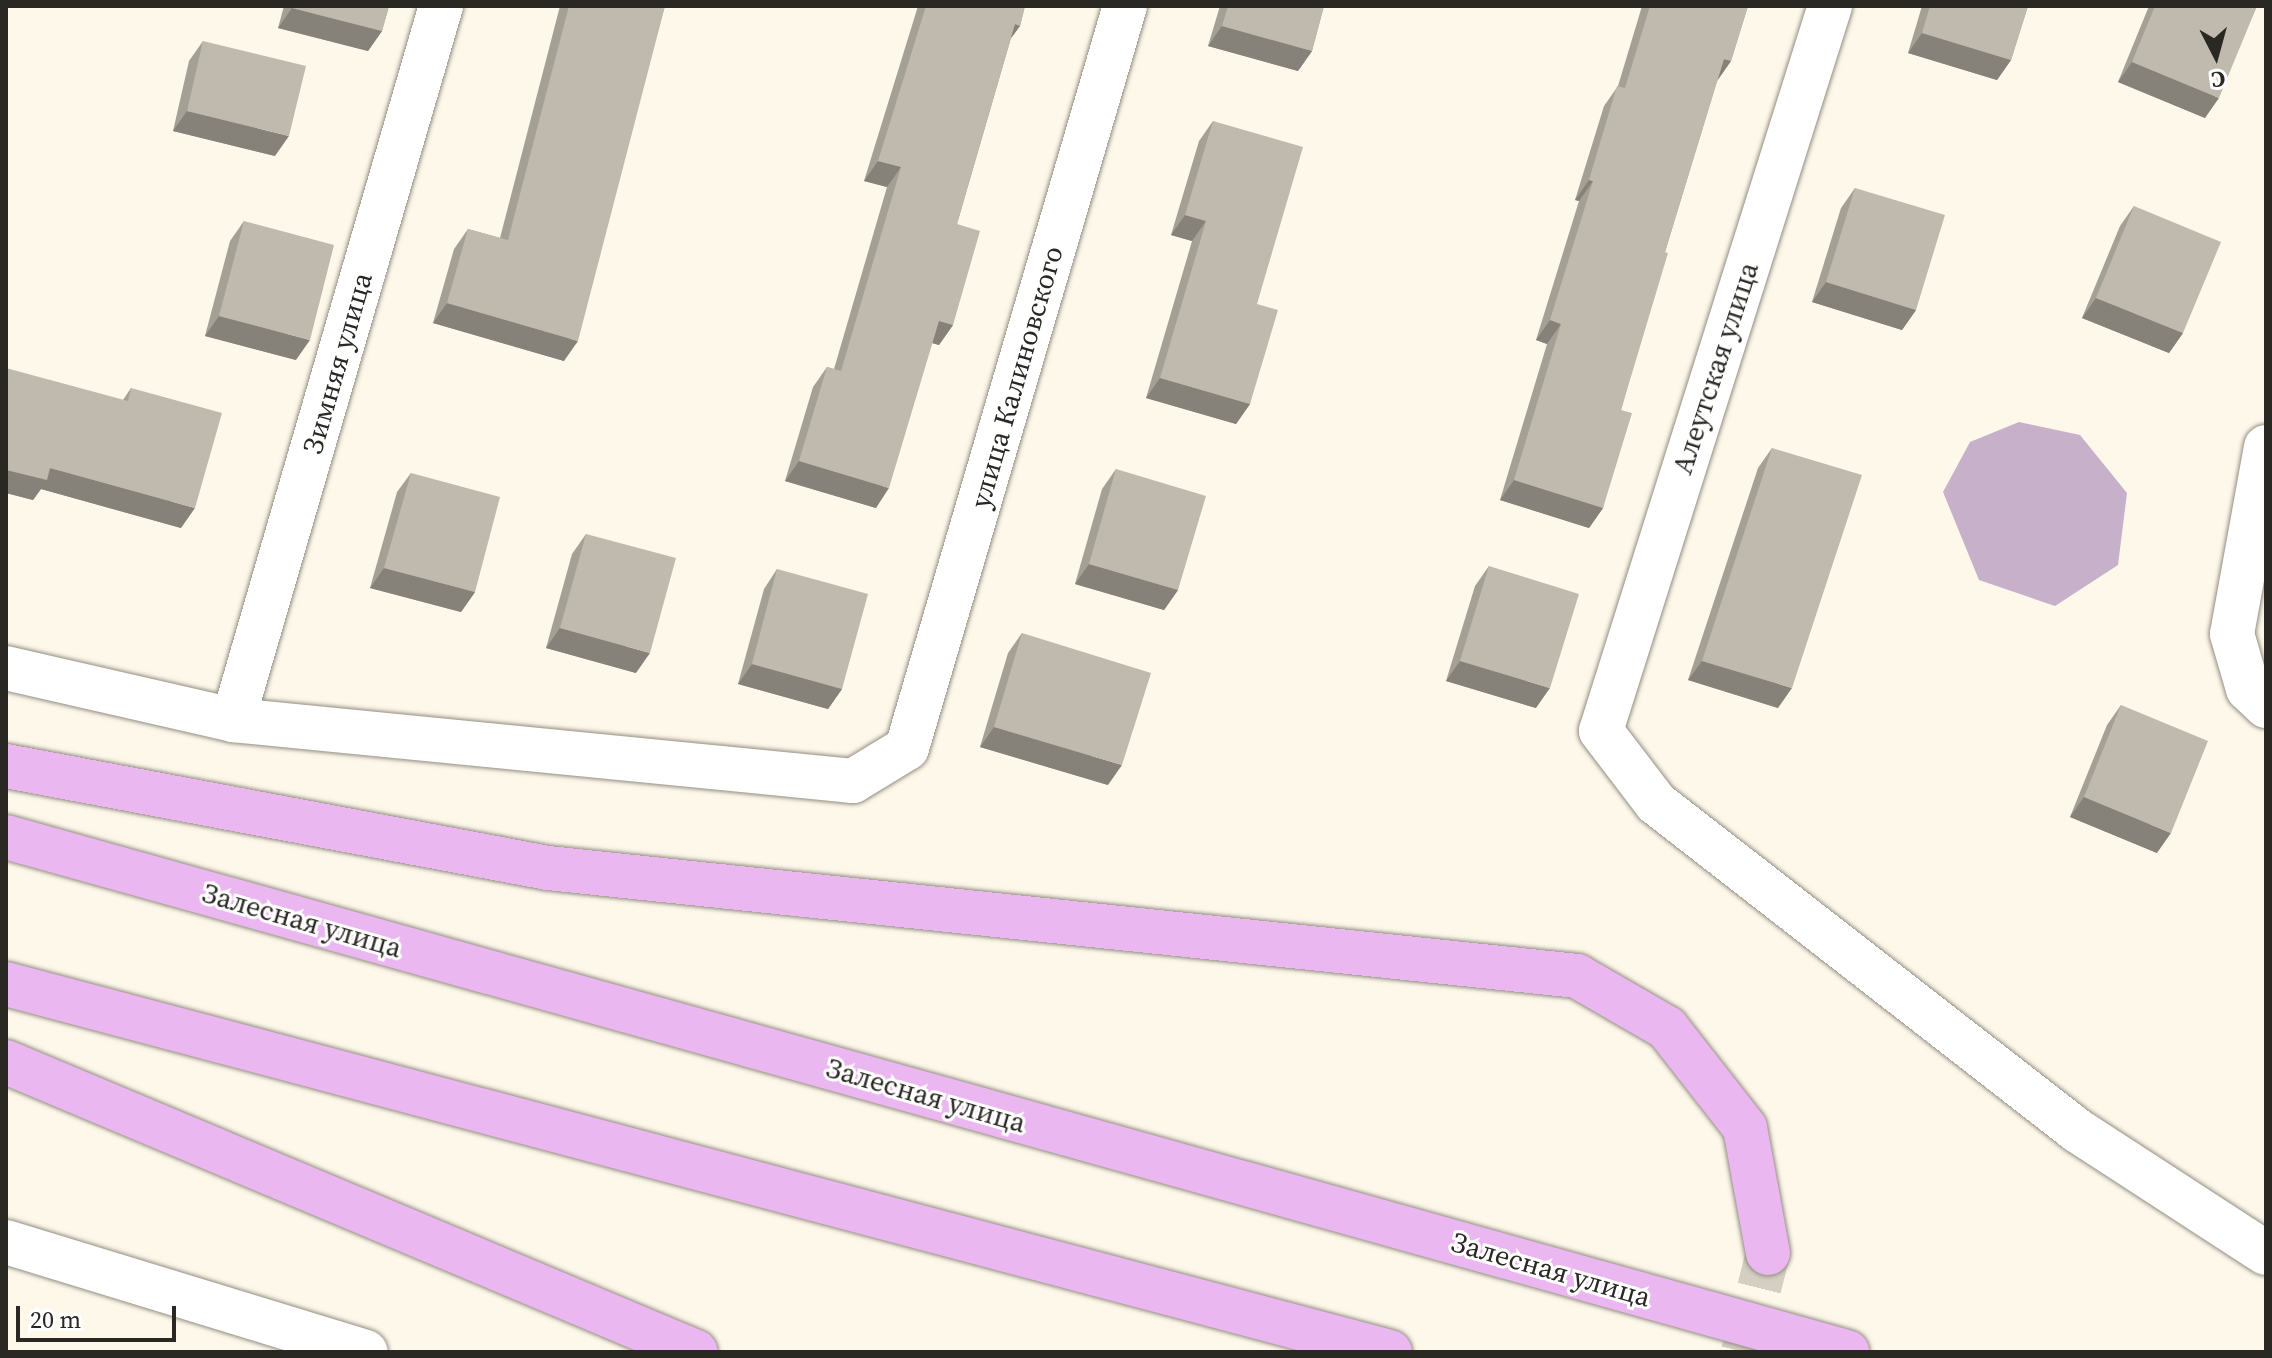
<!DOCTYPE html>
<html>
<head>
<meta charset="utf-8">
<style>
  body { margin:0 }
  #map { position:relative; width:2272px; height:1358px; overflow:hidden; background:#fef8eb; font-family:"Source Serif 4",serif }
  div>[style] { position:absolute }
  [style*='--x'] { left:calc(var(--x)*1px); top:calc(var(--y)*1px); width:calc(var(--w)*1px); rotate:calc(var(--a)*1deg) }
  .water>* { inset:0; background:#c7b0ca }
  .primary-tunnel>* { height:44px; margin-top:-22px; transform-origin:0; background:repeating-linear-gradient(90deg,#d4cec3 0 44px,transparent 0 66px) }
  .roads { filter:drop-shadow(0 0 2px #938e82) drop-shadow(0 0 2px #938e82) }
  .minor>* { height:44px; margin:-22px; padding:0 22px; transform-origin:22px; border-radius:22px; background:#fff }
  .primary>* { height:44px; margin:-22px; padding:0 22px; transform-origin:22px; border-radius:22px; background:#ebb7f1 }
  .wall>* { inset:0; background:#a5a096 }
  .shaded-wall>* { inset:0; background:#86827a }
  .building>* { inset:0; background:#c0baae }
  span { translate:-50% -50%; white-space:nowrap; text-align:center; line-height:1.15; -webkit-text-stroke:6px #fff; paint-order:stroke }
  .street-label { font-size:28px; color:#2a2823 }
  .frame { position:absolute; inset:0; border:8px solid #2a2823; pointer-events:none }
  .north { position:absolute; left:2176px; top:16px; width:80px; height:80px; -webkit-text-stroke:6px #fff; paint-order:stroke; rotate:174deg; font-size:22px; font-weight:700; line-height:32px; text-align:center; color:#2a2823 }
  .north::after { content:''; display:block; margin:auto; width:28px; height:36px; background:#2a2823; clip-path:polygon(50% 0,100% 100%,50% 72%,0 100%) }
  .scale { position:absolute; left:16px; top:1306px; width:160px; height:36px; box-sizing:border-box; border:4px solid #2a2823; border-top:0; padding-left:10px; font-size:24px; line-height:28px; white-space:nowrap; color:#2a2823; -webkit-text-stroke:6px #fff; paint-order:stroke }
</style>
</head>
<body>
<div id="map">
  <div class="water">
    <div style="clip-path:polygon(2019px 422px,2080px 435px,2127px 493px,2118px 565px,2055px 606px,1979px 580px,1943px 492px,1970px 442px)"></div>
  </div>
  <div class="primary-tunnel">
    <div style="--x:1743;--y:1352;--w:102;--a:-75.8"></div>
  </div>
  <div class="roads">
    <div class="minor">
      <div style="--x:1830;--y:6;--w:760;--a:107.53"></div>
      <div style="--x:1601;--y:731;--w:91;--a:52.6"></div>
      <div style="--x:1656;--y:803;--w:534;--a:37.86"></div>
      <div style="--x:2078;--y:1131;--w:224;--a:33"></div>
      <div style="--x:2266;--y:447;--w:190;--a:100.3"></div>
      <div style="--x:2232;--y:634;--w:57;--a:73.8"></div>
      <div style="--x:2248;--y:689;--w:25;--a:43"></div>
      <div style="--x:6;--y:668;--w:233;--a:12.9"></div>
      <div style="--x:233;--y:720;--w:623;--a:5.62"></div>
      <div style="--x:853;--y:781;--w:63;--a:-31.4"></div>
      <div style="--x:907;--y:748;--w:773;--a:-73.63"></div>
      <div style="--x:233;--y:720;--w:744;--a:-73.76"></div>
      <div style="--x:6;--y:1242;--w:376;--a:17"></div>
    </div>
    <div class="primary">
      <div style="--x:6;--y:766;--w:552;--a:10.66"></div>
      <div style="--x:548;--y:868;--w:1035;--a:5.99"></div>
      <div style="--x:1577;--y:976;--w:104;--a:30"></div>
      <div style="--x:1667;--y:1028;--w:127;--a:52"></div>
      <div style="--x:1745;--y:1128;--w:127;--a:79.6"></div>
      <div style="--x:6;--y:837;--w:1912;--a:15.63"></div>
      <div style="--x:6;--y:984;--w:1432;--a:14.89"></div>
      <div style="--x:6;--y:1062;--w:748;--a:22.8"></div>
    </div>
  </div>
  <div class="wall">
    <div style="clip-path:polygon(284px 6px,389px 6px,382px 31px,368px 51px,278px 28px)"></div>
    <div style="clip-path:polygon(560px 6px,665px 6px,564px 361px,433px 323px,454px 249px,468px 229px,500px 238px)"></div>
    <div style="clip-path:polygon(918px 6px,1025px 6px,1020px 26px,1011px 38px,957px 224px,953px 325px,939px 345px,932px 343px,876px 508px,785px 481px,813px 387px,827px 367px,834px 369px,887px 187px,864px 181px)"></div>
    <div style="clip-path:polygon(1220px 6px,1324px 6px,1312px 51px,1298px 71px,1208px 46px)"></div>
    <div style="clip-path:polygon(1642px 6px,1748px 6px,1731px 61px,1717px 81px,1665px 252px,1621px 410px,1603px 508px,1589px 528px,1500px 500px,1547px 344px,1536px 340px,1579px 201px,1575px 200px,1604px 106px,1618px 86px)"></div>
    <div style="clip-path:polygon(1922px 6px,2028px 6px,2011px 60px,1997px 80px,1908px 53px)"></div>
    <div style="clip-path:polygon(2149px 6px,2257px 6px,2205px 118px,2118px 82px)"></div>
    <div style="clip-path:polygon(203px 41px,275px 156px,173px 131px,189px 61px)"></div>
    <div style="clip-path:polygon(1213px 121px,1257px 304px,1250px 404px,1236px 424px,1146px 398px,1192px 241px,1171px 235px,1199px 141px)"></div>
    <div style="clip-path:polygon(1855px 188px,1916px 310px,1902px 330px,1812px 302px,1841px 208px)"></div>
    <div style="clip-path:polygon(2134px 206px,2183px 333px,2169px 353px,2082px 318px,2120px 226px)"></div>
    <div style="clip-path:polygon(244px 221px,296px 360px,205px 336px,230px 241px)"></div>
    <div style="clip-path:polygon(131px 388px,181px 528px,41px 489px,33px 500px,6px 493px,123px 400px)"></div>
    <div style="clip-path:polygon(1772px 448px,1778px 708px,1688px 680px,1758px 468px)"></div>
    <div style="clip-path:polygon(1116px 469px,1178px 590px,1164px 610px,1075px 584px,1102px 489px)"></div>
    <div style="clip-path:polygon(411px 473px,475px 592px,461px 612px,370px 588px,397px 492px)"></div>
    <div style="clip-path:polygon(586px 534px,636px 673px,546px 648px,572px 554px)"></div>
    <div style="clip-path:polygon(1489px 566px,1536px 708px,1446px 681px,1475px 586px)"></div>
    <div style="clip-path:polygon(777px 569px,842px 689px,828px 709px,738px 684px,764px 589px)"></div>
    <div style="clip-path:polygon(1022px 633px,1108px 785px,980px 747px,1008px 653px)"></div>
    <div style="clip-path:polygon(2121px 705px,2157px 853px,2070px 817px,2107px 725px)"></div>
  </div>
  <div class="shaded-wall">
    <div style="clip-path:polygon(292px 8px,382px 31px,368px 51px,278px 28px)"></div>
    <div style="clip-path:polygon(1015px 24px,1020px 26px,1006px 45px)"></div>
    <div style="clip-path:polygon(1222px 26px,1312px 51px,1298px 71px,1208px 46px)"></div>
    <div style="clip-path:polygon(1922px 33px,2011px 60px,1997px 80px,1908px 53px)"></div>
    <div style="clip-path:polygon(1724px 59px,1731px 61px,1717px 81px)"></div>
    <div style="clip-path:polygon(2132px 62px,2219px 98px,2205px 118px,2118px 82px)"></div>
    <div style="clip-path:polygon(187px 111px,289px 136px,275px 156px,173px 131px)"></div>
    <div style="clip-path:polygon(878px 161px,901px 167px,887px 187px,864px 181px)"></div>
    <div style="clip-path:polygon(1589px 180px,1593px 181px,1579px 201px,1575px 200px)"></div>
    <div style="clip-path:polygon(1185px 215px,1206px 221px,1192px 241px,1171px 235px)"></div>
    <div style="clip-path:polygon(1826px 282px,1916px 310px,1902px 330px,1812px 302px)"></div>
    <div style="clip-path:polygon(2096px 298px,2183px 333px,2169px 353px,2082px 318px)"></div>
    <div style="clip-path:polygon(447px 303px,578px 341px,564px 361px,433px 323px)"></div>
    <div style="clip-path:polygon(219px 316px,310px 340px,296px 360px,205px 336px)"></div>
    <div style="clip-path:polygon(1550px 320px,1561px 324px,1547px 344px,1536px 340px)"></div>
    <div style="clip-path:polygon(939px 321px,953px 325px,939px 345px,925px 341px)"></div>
    <div style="clip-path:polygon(1160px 378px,1250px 404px,1236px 424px,1146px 398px)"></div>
    <div style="clip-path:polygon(799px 461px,889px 488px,876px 508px,785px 481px)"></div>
    <div style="clip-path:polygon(50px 468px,195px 508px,181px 528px,41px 489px,33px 500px,6px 493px,6px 470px)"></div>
    <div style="clip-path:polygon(1514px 480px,1603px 508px,1589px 528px,1500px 500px)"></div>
    <div style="clip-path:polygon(1089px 564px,1178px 590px,1164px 610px,1075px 584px)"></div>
    <div style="clip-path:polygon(384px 568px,475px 592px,461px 612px,370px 588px)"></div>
    <div style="clip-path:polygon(560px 628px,650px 653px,636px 673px,546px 648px)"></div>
    <div style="clip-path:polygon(1460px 661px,1550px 688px,1536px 708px,1446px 681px)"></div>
    <div style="clip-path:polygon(1702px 661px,1792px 688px,1778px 708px,1688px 680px)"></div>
    <div style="clip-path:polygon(752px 664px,842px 689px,828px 709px,738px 684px)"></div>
    <div style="clip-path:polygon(994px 727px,1122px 765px,1108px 785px,980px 747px)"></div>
    <div style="clip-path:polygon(2084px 797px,2171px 833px,2157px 853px,2070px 817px)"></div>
  </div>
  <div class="building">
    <div style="clip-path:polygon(293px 6px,389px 6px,382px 31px,292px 8px)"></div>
    <div style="clip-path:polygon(569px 6px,665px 6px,578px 341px,447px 303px,468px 229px,508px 240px)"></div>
    <div style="clip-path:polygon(926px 6px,1025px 6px,1020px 26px,1015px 24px,957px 224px,980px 231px,953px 325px,939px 321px,889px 488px,799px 461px,827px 367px,841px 371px,901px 167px,878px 161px)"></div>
    <div style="clip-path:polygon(1228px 6px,1324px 6px,1312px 51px,1222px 26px)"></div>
    <div style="clip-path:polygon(1650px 6px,1748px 6px,1731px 61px,1724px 59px,1665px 252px,1668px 253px,1621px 410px,1632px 413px,1603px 508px,1514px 480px,1561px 324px,1550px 320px,1593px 181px,1589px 180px,1617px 86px,1625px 88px)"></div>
    <div style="clip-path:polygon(1930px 6px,2028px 6px,2011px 60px,1922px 33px)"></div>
    <div style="clip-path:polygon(2155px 6px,2257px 6px,2219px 98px,2132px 62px)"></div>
    <div style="clip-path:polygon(203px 41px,306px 66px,289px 136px,187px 111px)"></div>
    <div style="clip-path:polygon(1213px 121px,1303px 147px,1257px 304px,1278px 310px,1250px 404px,1160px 378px,1206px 221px,1185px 215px)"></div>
    <div style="clip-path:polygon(1855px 188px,1945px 215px,1916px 310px,1826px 282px)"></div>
    <div style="clip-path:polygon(2134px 206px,2221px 242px,2183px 333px,2096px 298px)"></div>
    <div style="clip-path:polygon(244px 221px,334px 245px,310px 340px,219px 316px)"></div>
    <div style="clip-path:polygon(6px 368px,128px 401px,131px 388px,222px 413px,195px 508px,50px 468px,47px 480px,6px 470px)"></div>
    <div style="clip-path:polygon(1772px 448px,1862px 475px,1792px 688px,1702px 661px)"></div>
    <div style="clip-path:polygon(1116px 469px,1206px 496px,1178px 590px,1089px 564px)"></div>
    <div style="clip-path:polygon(411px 473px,500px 497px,475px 592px,384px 568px)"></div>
    <div style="clip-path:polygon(586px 534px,676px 558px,650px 653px,560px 628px)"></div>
    <div style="clip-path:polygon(1489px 566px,1579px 594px,1550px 688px,1460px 661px)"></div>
    <div style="clip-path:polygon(777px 569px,868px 594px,842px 689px,752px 664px)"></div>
    <div style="clip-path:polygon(1022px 633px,1151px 673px,1122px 765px,994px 727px)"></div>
    <div style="clip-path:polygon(2121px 705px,2208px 741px,2171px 833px,2084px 797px)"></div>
  </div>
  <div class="street-label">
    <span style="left:337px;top:363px;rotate:-74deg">Зимняя улица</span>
    <span style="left:1715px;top:368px;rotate:-72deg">Алеутская улица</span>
    <span style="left:1016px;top:377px;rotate:-74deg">улица Калиновского</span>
    <span style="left:302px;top:920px;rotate:16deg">Залесная улица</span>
    <span style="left:926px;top:1095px;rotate:16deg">Залесная улица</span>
    <span style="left:1551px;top:1269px;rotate:16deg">Залесная улица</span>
  </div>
  <div class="frame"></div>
  <div class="north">С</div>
  <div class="scale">20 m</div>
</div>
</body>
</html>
